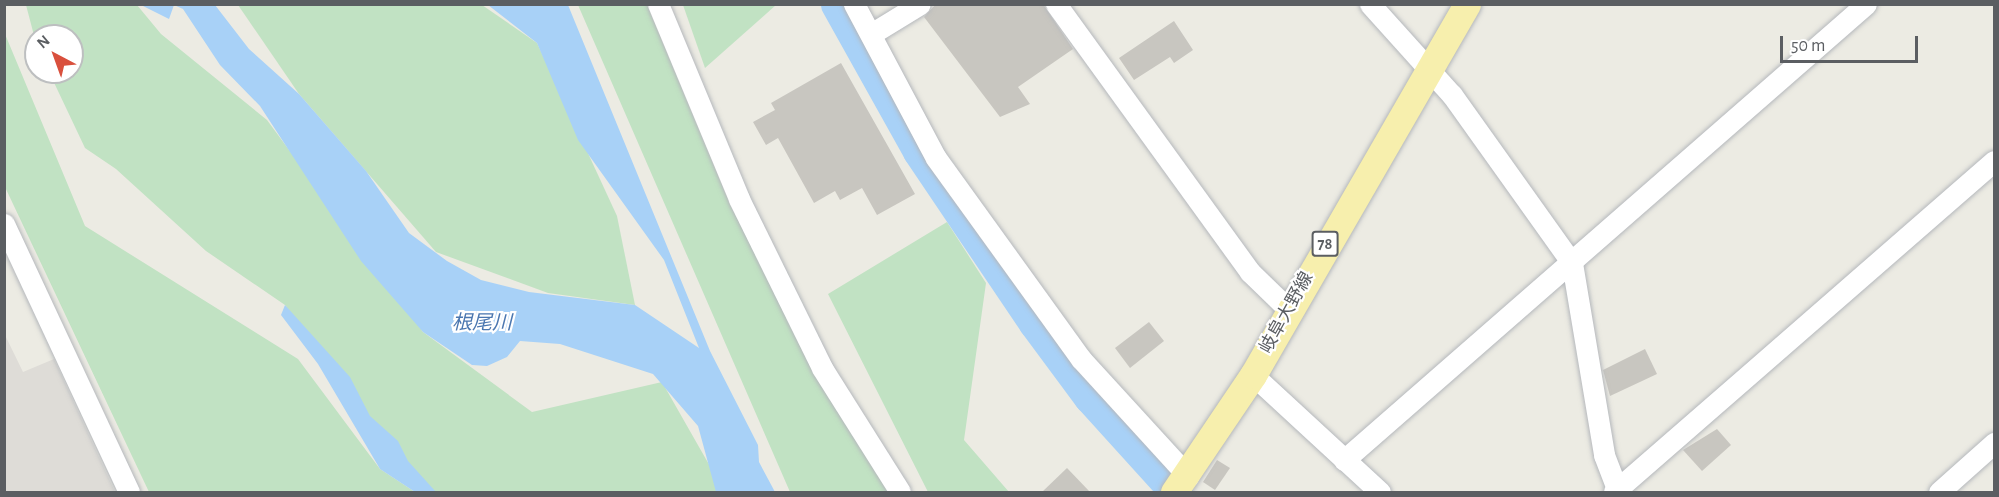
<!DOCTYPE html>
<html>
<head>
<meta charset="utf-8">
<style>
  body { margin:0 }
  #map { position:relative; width:1999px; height:497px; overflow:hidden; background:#ecebe3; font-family:"Alegreya Sans","Noto Sans JP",sans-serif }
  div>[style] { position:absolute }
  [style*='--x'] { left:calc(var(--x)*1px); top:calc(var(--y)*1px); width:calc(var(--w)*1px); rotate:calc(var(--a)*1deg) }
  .industrial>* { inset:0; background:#dedcd7 }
  .green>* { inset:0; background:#c1e2c3 }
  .water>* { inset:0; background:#a8d1f7 }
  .river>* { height:33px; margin:-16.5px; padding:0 16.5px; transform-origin:16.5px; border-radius:16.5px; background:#a8d1f7 }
  .building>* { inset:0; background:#c8c6c0 }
  .roads { filter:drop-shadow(0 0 2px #b5b8bc) drop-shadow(0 0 2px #b5b8bc) }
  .minor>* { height:21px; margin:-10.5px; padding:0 10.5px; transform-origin:10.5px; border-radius:10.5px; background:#fff }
  .major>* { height:27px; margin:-13.5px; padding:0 13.5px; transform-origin:13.5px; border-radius:13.5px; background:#f7efad }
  span { translate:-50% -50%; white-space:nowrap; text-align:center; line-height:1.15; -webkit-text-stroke:4.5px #fff; paint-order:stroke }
  .shield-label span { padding:2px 4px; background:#fff; border:2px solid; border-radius:4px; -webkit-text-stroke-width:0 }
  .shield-label { font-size:16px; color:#5b5e62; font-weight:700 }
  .street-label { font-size:18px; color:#5b5e62 }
  .water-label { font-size:20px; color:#4b77b0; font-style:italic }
  .frame { position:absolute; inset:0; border:6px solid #5b5e62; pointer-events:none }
  .north { position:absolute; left:24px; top:24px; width:60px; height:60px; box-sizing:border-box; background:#fff; border:2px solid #bdbfc0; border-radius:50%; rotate:319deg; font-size:16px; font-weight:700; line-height:24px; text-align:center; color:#5b5e62 }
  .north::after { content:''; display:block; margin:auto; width:21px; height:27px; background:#d9503d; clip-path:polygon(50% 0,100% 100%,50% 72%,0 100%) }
  .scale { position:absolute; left:1780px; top:36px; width:138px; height:27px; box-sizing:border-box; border:3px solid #5b5e62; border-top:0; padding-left:8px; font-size:18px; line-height:21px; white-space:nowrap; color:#5b5e62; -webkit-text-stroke:4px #fff; paint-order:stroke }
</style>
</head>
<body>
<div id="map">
  <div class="industrial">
    <div style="clip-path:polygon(4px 333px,23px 372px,54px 359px,115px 492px,5px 492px)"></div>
  </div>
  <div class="green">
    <div style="clip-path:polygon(26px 5px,137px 5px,161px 34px,267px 120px,423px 332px,532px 412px,662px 382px,711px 468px,718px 492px,423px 492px,285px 305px,206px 251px,116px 169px,85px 148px,49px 72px,72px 72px,72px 36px,36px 36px,36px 43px)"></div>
    <div style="clip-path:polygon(238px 5px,482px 5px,537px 43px,617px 216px,635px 305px,548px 293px,436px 252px,299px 94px)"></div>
    <div style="clip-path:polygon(578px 5px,647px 5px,731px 207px,888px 492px,790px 492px)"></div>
    <div style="clip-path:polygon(683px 5px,683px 4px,776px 5px,705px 68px)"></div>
    <div style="clip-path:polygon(5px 34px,85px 226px,298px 359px,380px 469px,415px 492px,149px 492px,5px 187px)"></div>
    <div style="clip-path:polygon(947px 222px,986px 283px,964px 440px,1009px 492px,928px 492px,828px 294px)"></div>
  </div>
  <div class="water">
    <div style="clip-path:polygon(141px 5px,215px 5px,249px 49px,299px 94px,366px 171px,409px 233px,447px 261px,481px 280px,529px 292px,635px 305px,699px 348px,664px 260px,578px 140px,537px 43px,488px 5px,568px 5px,710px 351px,758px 445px,759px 462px,775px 492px,716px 492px,698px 426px,653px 374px,560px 344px,520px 341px,507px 357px,487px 366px,472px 365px,423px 332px,361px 261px,260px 106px,220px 65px,183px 9px,174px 5px,169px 19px)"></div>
    <div style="clip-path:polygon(285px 305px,350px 377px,370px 416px,398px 441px,408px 461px,436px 492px,415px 492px,380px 469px,318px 364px,281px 315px)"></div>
  </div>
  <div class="river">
    <div style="--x:837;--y:4;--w:168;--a:60.8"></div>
    <div style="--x:919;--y:151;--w:207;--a:56"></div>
    <div style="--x:1035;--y:323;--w:92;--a:53.4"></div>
    <div style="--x:1090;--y:397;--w:128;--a:47.8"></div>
  </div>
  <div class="building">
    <div style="clip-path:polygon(936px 4px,1043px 4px,1073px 49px,1018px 87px,1030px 104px,1000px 117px,924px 17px)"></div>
    <div style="clip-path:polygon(1174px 21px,1193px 50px,1174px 63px,1170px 57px,1134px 80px,1119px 58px)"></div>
    <div style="clip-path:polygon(841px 63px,915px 194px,877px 215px,862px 188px,840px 200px,835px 191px,814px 203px,778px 138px,766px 145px,753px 122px,775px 110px,771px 103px)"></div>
    <div style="clip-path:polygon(1149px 322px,1164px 341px,1130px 368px,1115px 348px)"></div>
    <div style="clip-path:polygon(1645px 349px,1657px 374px,1610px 396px,1603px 370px)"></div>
    <div style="clip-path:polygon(1717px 429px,1731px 445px,1702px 471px,1683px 450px)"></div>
    <div style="clip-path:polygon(1217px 460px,1230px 468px,1215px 490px,1203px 482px)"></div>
    <div style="clip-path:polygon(1067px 468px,1090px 492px,1042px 492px)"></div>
  </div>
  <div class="roads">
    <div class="minor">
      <div style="--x:658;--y:4;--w:211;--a:67.4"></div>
      <div style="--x:739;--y:199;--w:188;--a:63.8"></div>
      <div style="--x:822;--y:368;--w:146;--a:57.8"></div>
      <div style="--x:854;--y:4;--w:174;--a:62"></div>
      <div style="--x:936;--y:158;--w:248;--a:54.2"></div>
      <div style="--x:1081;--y:359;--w:159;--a:47.6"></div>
      <div style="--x:1056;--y:4;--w:331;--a:54.1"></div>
      <div style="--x:1250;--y:272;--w:52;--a:44.2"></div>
      <div style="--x:1370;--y:4;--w:122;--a:48"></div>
      <div style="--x:1452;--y:95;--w:206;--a:54.5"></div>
      <div style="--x:1572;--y:263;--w:195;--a:80.5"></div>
      <div style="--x:1604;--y:455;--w:40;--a:69"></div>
      <div style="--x:871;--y:34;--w:57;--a:-31.5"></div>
      <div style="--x:4;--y:224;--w:296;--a:65"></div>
      <div style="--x:1253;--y:375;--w:173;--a:42.7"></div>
      <div style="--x:1344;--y:460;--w:693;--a:-41.14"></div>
      <div style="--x:1614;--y:492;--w:504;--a:-41.06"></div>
      <div style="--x:1939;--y:492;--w:74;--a:-41.7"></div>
    </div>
    <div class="major">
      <div style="--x:1174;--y:492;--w:141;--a:-56"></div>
      <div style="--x:1253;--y:375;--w:428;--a:-60"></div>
    </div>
  </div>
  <div class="shield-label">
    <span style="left:1325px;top:244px">78</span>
  </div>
  <div class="street-label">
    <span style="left:1287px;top:313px;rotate:-61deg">岐阜大野線</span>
  </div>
  <div class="water-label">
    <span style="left:482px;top:323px">根尾川</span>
  </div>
  <div class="frame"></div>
  <div class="north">N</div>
  <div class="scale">50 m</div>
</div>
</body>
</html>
